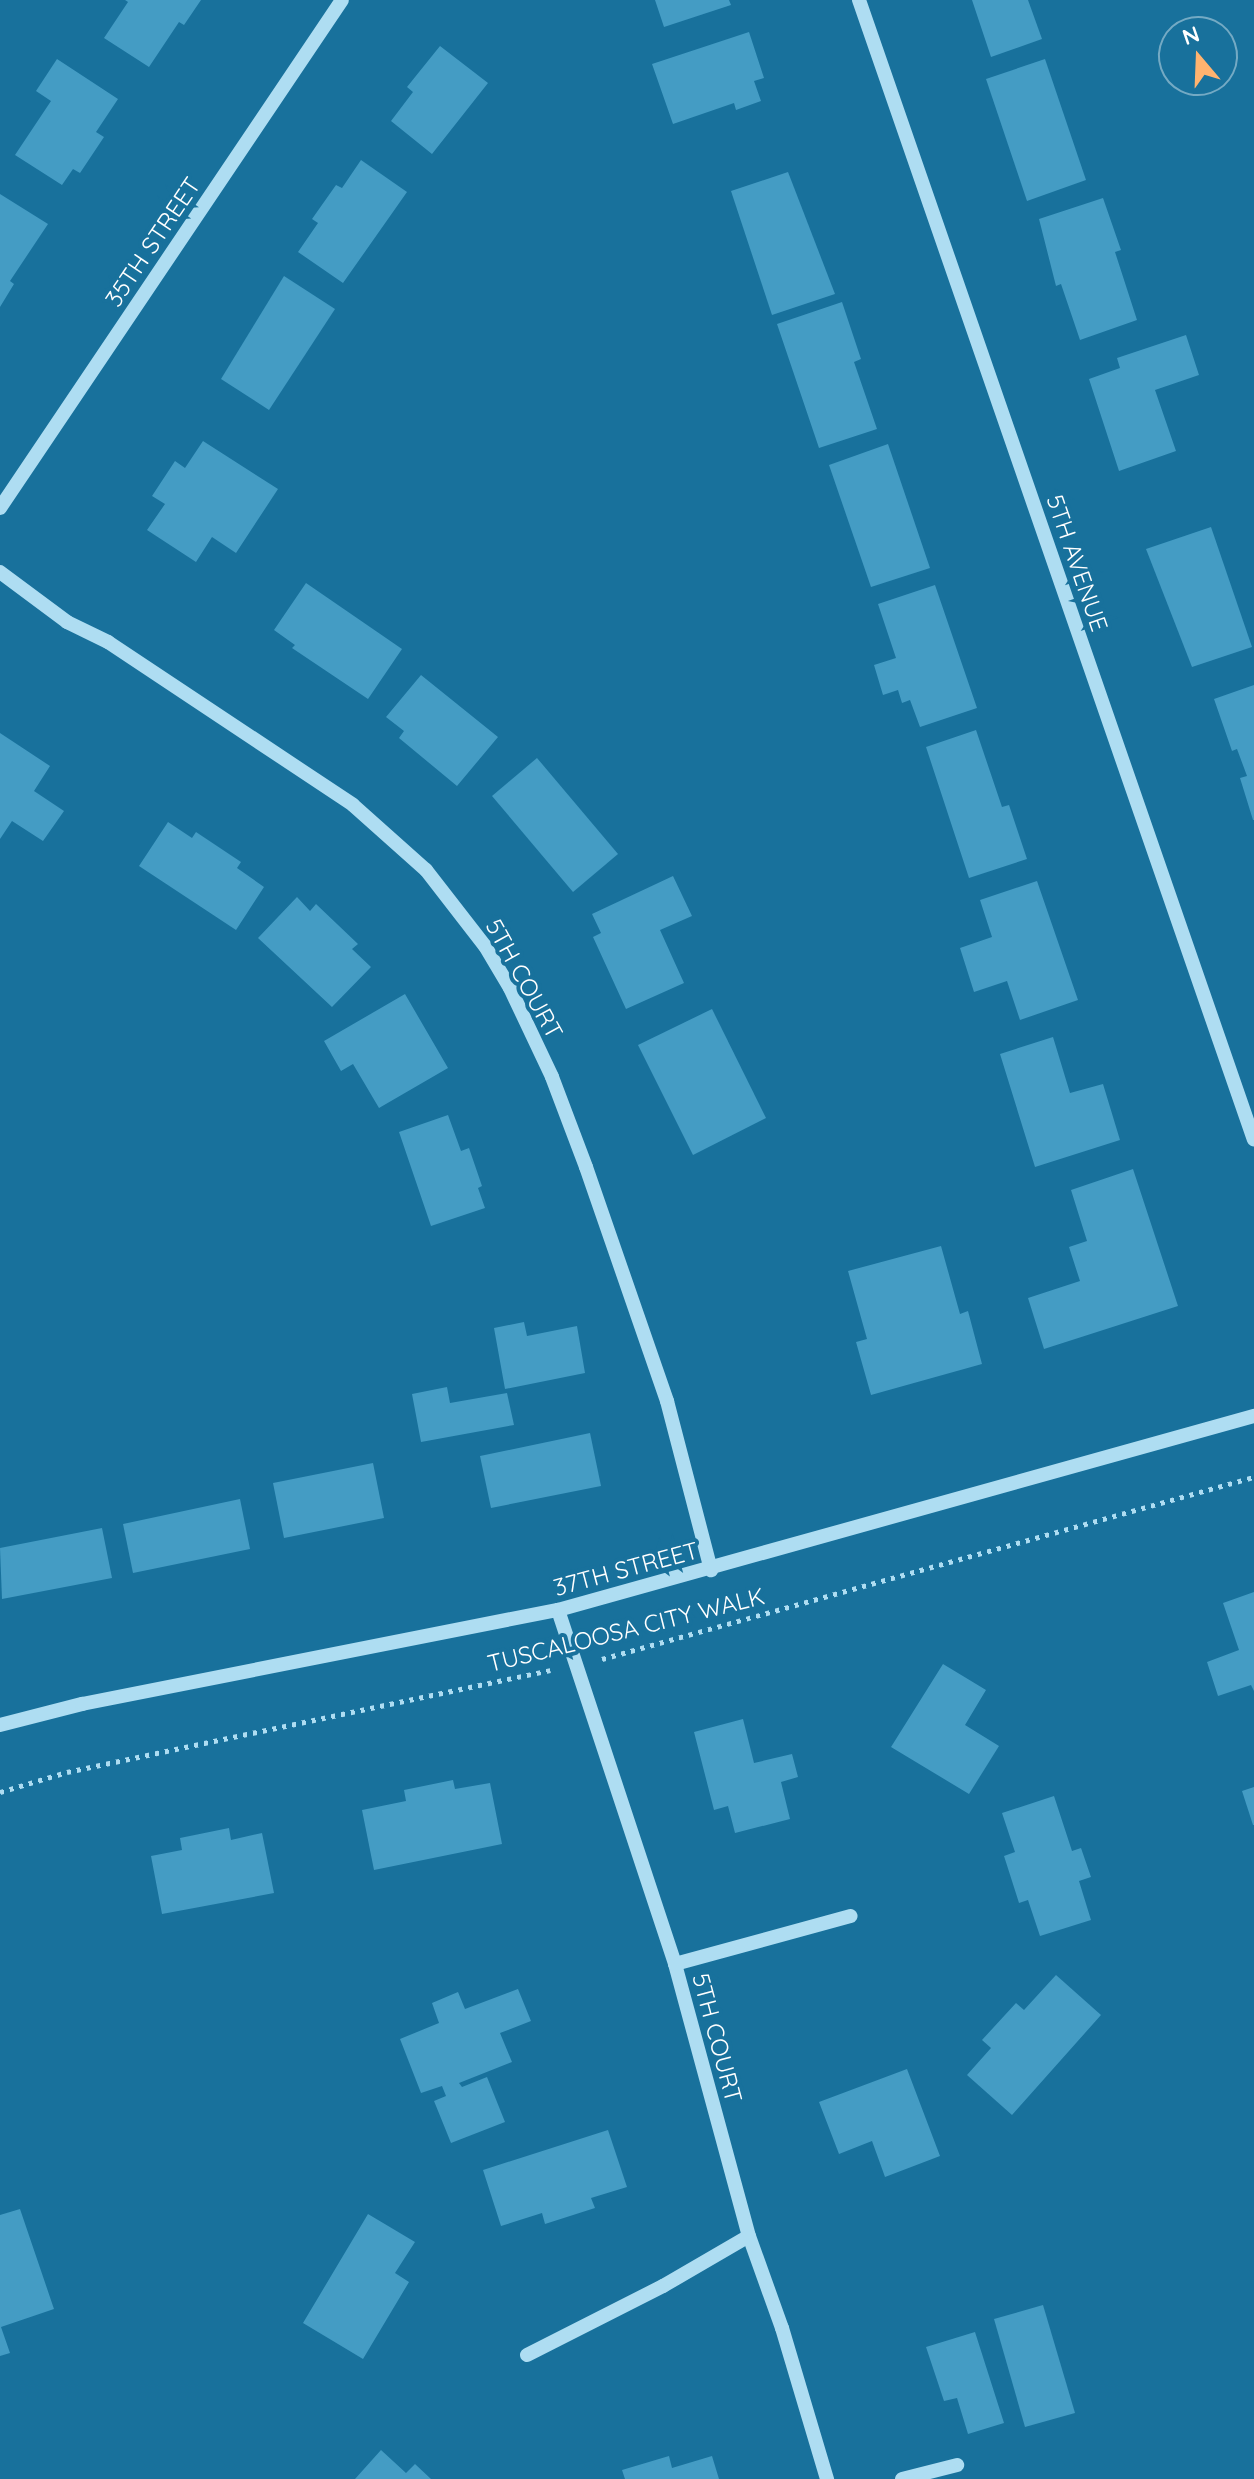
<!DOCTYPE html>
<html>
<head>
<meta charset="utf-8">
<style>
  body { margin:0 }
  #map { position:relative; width:1254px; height:2479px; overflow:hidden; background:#18719c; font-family:Quicksand,sans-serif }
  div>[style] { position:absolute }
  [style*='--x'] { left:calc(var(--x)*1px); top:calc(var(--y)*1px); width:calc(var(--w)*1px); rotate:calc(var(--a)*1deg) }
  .building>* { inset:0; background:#449cc4 }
  .path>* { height:5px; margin-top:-2.5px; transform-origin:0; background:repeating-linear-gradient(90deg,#aeddf2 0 4px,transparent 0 10px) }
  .minor>* { height:14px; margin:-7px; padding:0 7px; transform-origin:7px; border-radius:7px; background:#aeddf2 }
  span { translate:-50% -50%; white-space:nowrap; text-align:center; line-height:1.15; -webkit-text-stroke:8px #18719c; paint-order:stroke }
  .street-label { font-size:24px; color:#fff }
  .north { position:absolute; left:1158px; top:16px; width:80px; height:80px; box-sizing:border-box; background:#18719c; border:2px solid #74aac4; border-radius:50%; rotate:341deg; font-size:22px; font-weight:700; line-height:32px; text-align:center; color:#fff }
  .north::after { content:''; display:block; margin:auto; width:28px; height:36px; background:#ffb36f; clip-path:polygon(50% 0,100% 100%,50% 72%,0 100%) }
</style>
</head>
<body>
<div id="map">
  <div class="building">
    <div style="clip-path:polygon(125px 0,201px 0,184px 25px,179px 22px,149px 67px,104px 38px,128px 2px)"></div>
    <div style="clip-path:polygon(655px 0,729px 0,731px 5px,664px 27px)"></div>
    <div style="clip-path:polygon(972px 0,1028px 0,1042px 39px,991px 57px)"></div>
    <div style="clip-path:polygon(749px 32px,764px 78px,754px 81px,761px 101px,736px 110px,734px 103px,673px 124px,652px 64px)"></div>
    <div style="clip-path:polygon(440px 46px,488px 83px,432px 154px,391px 121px,413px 92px,407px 87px)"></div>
    <div style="clip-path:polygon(57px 59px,118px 99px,96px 132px,104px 137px,80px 173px,73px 169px,62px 185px,15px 155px,51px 101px,36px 91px)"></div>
    <div style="clip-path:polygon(1045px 59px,1086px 180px,1027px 201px,986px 79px)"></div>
    <div style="clip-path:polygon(361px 160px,407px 192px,343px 283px,298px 252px,318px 223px,312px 219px,336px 185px,342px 188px)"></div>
    <div style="clip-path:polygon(788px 172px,835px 294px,772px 315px,731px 191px)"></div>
    <div style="clip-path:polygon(0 194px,48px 224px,10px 281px,14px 284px,0 307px)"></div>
    <div style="clip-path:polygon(1103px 198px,1121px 250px,1115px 252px,1137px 320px,1080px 340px,1061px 284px,1056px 286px,1039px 219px)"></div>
    <div style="clip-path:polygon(284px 276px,335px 309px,269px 410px,221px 379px)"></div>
    <div style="clip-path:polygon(842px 302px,861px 359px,854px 362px,877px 429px,819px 448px,777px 324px)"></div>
    <div style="clip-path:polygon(1186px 335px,1199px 375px,1155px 390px,1176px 451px,1119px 471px,1089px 379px,1120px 368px,1117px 358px)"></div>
    <div style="clip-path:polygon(203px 441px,278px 489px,236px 553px,212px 537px,196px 562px,147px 530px,165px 504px,152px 496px,175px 461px,185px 468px)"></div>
    <div style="clip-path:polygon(888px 444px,930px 568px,871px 587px,829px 465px)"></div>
    <div style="clip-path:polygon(1211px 527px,1252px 647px,1192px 667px,1146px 549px)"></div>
    <div style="clip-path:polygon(306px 583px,402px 649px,368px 699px,292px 648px,295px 645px,274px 630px)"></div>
    <div style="clip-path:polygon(935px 585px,977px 708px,920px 727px,910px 700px,902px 703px,898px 690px,883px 695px,874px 665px,896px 658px,878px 604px)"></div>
    <div style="clip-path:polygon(421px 675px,498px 737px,457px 786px,399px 738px,404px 731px,386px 717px)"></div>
    <div style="clip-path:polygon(1254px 685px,1254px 820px,1253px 820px,1240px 778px,1247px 776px,1237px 749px,1232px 751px,1214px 699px)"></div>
    <div style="clip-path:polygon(976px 730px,1002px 807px,1009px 805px,1027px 859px,969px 878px,926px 747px)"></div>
    <div style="clip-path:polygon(0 733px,50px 766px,34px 791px,64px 811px,43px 841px,12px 821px,0 839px)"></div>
    <div style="clip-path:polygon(537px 758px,618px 854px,573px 892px,492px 796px)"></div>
    <div style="clip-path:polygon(168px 822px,192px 838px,196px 832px,241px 862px,237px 868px,264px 887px,236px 930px,139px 866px)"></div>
    <div style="clip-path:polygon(673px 876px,692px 916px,660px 930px,684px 983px,626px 1009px,593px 937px,601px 933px,592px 914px)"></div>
    <div style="clip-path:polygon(1037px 881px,1078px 1000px,1020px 1020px,1007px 981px,974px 992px,960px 948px,992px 937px,980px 900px)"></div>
    <div style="clip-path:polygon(297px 897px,310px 911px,316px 904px,358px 944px,352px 949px,371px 967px,332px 1007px,258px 938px)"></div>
    <div style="clip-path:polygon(405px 994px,448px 1068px,379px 1108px,353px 1064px,341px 1071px,324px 1041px)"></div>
    <div style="clip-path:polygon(712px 1009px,766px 1118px,693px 1155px,638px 1045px)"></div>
    <div style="clip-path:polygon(1053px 1037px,1070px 1093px,1103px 1084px,1120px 1140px,1035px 1167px,1000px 1054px)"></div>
    <div style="clip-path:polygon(448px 1115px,461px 1151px,469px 1148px,482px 1186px,478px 1188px,485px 1208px,431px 1226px,399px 1132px)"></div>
    <div style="clip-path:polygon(1133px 1169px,1178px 1306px,1044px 1349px,1028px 1298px,1080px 1281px,1069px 1247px,1087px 1241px,1071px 1190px)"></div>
    <div style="clip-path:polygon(941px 1246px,960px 1314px,968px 1311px,982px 1364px,871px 1395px,856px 1342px,867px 1339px,848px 1271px)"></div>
    <div style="clip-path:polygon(524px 1322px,527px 1336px,577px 1326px,585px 1373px,505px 1389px,494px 1328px)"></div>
    <div style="clip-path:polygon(447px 1387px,450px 1403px,507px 1393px,514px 1425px,421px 1442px,412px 1394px)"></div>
    <div style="clip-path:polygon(590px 1433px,601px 1486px,491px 1508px,480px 1456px)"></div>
    <div style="clip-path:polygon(373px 1463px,384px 1518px,284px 1538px,273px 1483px)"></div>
    <div style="clip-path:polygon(240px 1499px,250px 1549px,133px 1573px,123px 1524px)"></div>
    <div style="clip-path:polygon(102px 1528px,112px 1578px,2px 1599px,0 1548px)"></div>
    <div style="clip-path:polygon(1254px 1592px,1254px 1691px,1251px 1685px,1218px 1696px,1207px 1662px,1239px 1650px,1223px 1603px)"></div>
    <div style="clip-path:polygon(943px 1664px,986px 1690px,965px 1725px,999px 1746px,969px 1794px,891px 1747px)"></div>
    <div style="clip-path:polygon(743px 1719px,754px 1763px,792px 1754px,798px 1777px,781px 1782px,790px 1819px,735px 1833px,728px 1806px,714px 1810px,694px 1732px)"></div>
    <div style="clip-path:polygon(453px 1780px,455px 1789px,490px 1783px,502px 1844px,374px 1870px,362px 1810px,406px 1801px,404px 1790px)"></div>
    <div style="clip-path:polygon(1254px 1787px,1254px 1825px,1253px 1825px,1242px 1791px)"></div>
    <div style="clip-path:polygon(1054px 1796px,1072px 1851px,1081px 1848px,1091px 1877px,1079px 1881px,1091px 1920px,1040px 1936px,1028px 1900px,1019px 1903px,1004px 1856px,1015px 1852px,1002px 1813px)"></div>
    <div style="clip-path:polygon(229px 1828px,231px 1840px,262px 1833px,274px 1893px,162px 1914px,151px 1856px,182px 1850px,180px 1838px)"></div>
    <div style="clip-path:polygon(1056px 1975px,1101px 2015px,1012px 2115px,967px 2075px,991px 2048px,982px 2040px,1016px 2003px,1024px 2010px)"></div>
    <div style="clip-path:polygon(518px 1989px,531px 2021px,500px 2033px,512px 2062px,459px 2083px,462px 2087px,487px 2077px,505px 2122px,451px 2143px,434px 2101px,446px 2096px,442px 2086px,421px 2093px,400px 2039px,439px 2023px,432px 2003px,458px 1992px,465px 2009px)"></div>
    <div style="clip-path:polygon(907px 2069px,940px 2156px,885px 2177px,872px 2141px,839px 2154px,819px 2102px)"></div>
    <div style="clip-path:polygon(608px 2130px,627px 2187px,591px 2198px,595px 2208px,545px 2224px,542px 2213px,501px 2226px,483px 2170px)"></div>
    <div style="clip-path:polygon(20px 2209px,54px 2309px,1px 2327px,10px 2353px,0 2356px,0 2215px)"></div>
    <div style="clip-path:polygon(368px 2214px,415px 2242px,395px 2273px,409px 2282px,363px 2359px,303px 2323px)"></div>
    <div style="clip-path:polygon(1043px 2305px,1075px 2413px,1025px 2427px,994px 2319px)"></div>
    <div style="clip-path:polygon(975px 2332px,1004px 2423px,968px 2434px,957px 2398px,944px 2401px,926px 2347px)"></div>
    <div style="clip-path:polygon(381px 2450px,406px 2473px,415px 2464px,431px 2479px,355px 2479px)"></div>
    <div style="clip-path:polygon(669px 2456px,672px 2468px,712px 2456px,719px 2479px,625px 2479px,622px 2470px)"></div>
  </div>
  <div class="path">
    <div style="--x:602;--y:1659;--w:677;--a:-15.6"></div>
    <div style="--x:0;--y:1792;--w:70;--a:-16.6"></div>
    <div style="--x:67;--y:1772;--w:494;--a:-11.9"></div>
  </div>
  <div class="minor">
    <div style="--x:859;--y:0;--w:1206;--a:70.89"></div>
    <div style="--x:0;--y:508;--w:612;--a:-56.05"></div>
    <div style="--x:0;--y:572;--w:84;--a:36.7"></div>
    <div style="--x:67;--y:622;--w:46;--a:26"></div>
    <div style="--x:108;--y:642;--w:294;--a:33.6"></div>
    <div style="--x:353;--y:805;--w:98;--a:41.7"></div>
    <div style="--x:426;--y:870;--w:96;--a:52.2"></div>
    <div style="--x:485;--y:946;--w:49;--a:59.2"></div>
    <div style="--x:510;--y:988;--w:98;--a:64.7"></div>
    <div style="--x:552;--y:1077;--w:96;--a:69.3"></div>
    <div style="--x:586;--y:1167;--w:248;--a:70.9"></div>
    <div style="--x:667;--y:1401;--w:175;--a:75.4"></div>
    <div style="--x:558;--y:1610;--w:373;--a:71.7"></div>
    <div style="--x:675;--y:1964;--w:282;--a:74.8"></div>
    <div style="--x:749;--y:2236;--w:98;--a:70.3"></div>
    <div style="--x:782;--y:2328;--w:158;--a:73.4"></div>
    <div style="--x:0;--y:1725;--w:85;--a:-14.4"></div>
    <div style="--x:82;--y:1704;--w:485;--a:-11.2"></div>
    <div style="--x:558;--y:1610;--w:723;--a:-15.58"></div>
    <div style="--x:675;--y:1964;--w:182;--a:-15.3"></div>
    <div style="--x:527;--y:2355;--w:153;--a:-26.9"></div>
    <div style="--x:663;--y:2286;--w:99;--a:-30.2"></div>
    <div style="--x:902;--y:2479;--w:57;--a:-14.3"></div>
  </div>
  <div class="street-label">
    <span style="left:153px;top:242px;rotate:-56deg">35TH STREET</span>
    <span style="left:1077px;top:563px;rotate:71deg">5TH AVENUE</span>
    <span style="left:524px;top:979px;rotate:61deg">5TH COURT</span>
    <span style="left:626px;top:1569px;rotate:-15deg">37TH STREET</span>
    <span style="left:626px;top:1630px;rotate:-14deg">TUSCALOOSA CITY WALK</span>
    <span style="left:717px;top:2038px;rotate:75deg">5TH COURT</span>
  </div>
  <div class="north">N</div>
</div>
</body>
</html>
